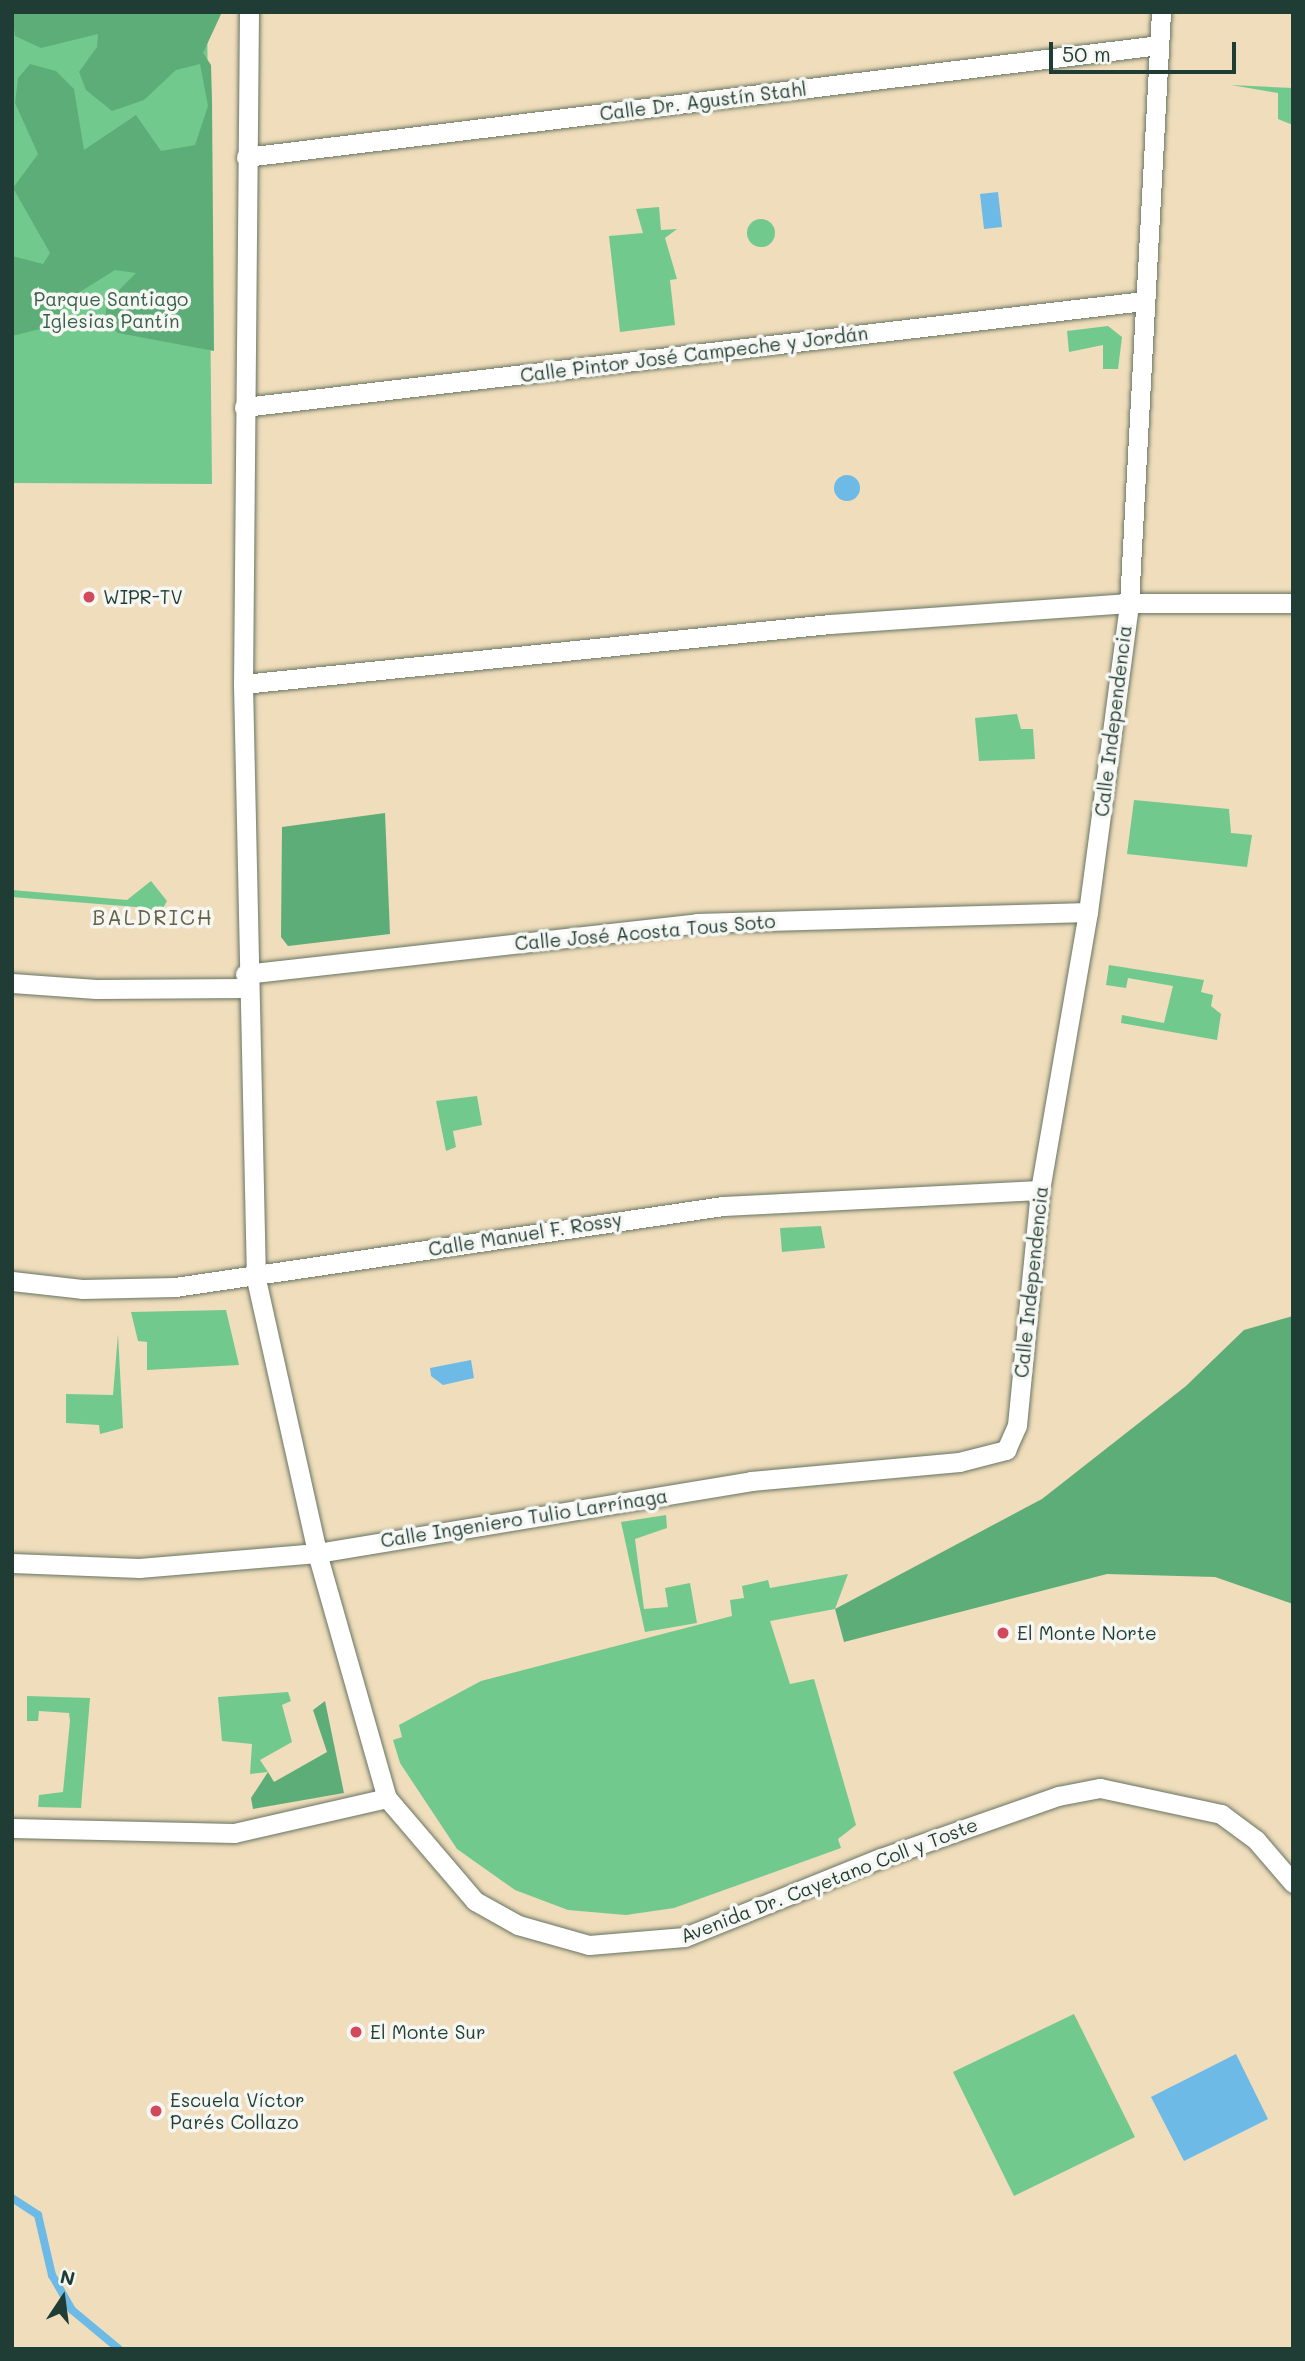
<!DOCTYPE html>
<html>
<head>
<meta charset="utf-8">
<style>
  body { margin:0 }
  #map { position:relative; width:1305px; height:2361px; overflow:hidden; background:#efddbb; font-family:Mali,sans-serif }
  div>[style] { position:absolute }
  [style*='--x'] { left:calc(var(--x)*1px); top:calc(var(--y)*1px); width:calc(var(--w)*1px); rotate:calc(var(--a)*1deg) }
  .green>* { inset:0; background:#72c98e }
  .round { border-radius:50% }
  .forest>* { inset:0; background:#5dad79 }
  .water>* { inset:0; background:#6dbae7 }
  .stream>* { height:8px; margin:-4px; padding:0 4px; transform-origin:4px; border-radius:4px; background:#6dbae7 }
  .roads { filter:drop-shadow(0 0 2px #687563) drop-shadow(0 0 2px #687563) }
  .street>* { height:19px; margin:-9.5px; padding:0 9.5px; transform-origin:9.5px; border-radius:9.5px; background:#fff }
  .dots>* { width:19px; height:19px; translate:-50% -50%; box-sizing:border-box; border:4px solid #f6f6f2; border-radius:50% }
  span { translate:-50% -50%; white-space:nowrap; text-align:center; line-height:1.15; -webkit-text-stroke:7px #f6f6f2; paint-order:stroke }
  .street-label { font-size:19px; color:#1f3d34 }
  .park-label { font-size:19px; color:#34604a }
  .poi-label { font-size:19px; color:#1f3d34 }
  .left { translate:0 -50%; text-align:left }
  .neighbourhood-label { font-size:21px; color:#636247; letter-spacing:2px }
  .frame { position:absolute; inset:0; border:14px solid #1f3d34; pointer-events:none }
  .north { position:absolute; left:28px; top:2263px; width:70px; height:70px; -webkit-text-stroke:5px #f6f6f2; paint-order:stroke; rotate:13deg; font-size:19px; font-weight:700; line-height:28px; text-align:center; color:#1f3d34 }
  .north::after { content:''; display:block; margin:auto; width:24px; height:32px; background:#1f3d34; clip-path:polygon(50% 0,100% 100%,50% 72%,0 100%) }
  .scale { position:absolute; left:1049px; top:42px; width:187px; height:32px; box-sizing:border-box; border:4px solid #1f3d34; border-top:0; padding-left:9px; font-size:21px; line-height:24px; white-space:nowrap; color:#1f3d34; -webkit-text-stroke:5px #f6f6f2; paint-order:stroke }
</style>
</head>
<body>
<div id="map">
  <div class="green">
    <div style="clip-path:polygon(12px 12px,207px 12px,212px 484px,12px 483px)"></div>
    <div style="clip-path:polygon(1231px 85px,1293px 88px,1293px 125px,1278px 119px,1278px 93px)"></div>
    <div style="clip-path:polygon(659px 207px,661px 230px,677px 229px,665px 238px,677px 279px,670px 280px,675px 325px,620px 332px,609px 236px,643px 233px,636px 209px)"></div>
    <div class="round" style="left:747px;top:219px;width:28px;height:28px"></div>
    <div style="clip-path:polygon(1108px 326px,1122px 337px,1118px 369px,1103px 369px,1103px 345px,1069px 352px,1067px 331px)"></div>
    <div style="clip-path:polygon(1017px 714px,1021px 729px,1033px 729px,1035px 759px,979px 761px,975px 718px)"></div>
    <div style="clip-path:polygon(1134px 800px,1229px 809px,1231px 833px,1252px 835px,1247px 867px,1127px 854px)"></div>
    <div style="clip-path:polygon(151px 881px,167px 901px,154px 924px,137px 924px,136px 907px,12px 897px,12px 890px,127px 900px)"></div>
    <div style="clip-path:polygon(1109px 965px,1204px 980px,1201px 992px,1213px 995px,1211px 1006px,1221px 1014px,1217px 1040px,1121px 1023px,1122px 1015px,1164px 1023px,1173px 986px,1128px 978px,1126px 988px,1106px 985px)"></div>
    <div style="clip-path:polygon(477px 1096px,482px 1125px,453px 1131px,456px 1147px,446px 1151px,436px 1101px)"></div>
    <div style="clip-path:polygon(821px 1226px,825px 1248px,782px 1252px,780px 1228px)"></div>
    <div style="clip-path:polygon(226px 1310px,239px 1365px,147px 1370px,147px 1342px,138px 1341px,131px 1312px)"></div>
    <div style="clip-path:polygon(118px 1334px,123px 1428px,100px 1434px,99px 1425px,66px 1423px,66px 1394px,113px 1395px)"></div>
    <div style="clip-path:polygon(666px 1515px,667px 1528px,635px 1539px,644px 1609px,668px 1607px,665px 1588px,690px 1583px,697px 1623px,645px 1632px,621px 1522px)"></div>
    <div style="clip-path:polygon(848px 1574px,835px 1609px,770px 1621px,790px 1684px,814px 1679px,856px 1825px,838px 1839px,841px 1848px,674px 1908px,626px 1915px,568px 1910px,515px 1890px,457px 1849px,400px 1763px,393px 1740px,402px 1737px,399px 1725px,481px 1681px,732px 1616px,730px 1600px,744px 1598px,742px 1586px,768px 1580px,770px 1588px)"></div>
    <div style="clip-path:polygon(288px 1692px,291px 1701px,282px 1705px,292px 1742px,260px 1760px,268px 1772px,250px 1774px,252px 1744px,222px 1741px,218px 1697px)"></div>
    <div style="clip-path:polygon(27px 1696px,90px 1698px,81px 1808px,38px 1807px,39px 1795px,63px 1792px,70px 1721px,69px 1713px,39px 1711px,38px 1721px,27px 1721px)"></div>
    <div style="clip-path:polygon(1074px 2014px,1135px 2137px,1014px 2196px,953px 2072px)"></div>
  </div>
  <div class="forest">
    <div style="clip-path:polygon(12px 12px,222px 12px,203px 53px,211px 65px,212px 100px,214px 351px,118px 333px,106px 322px,106px 303px,136px 273px,115px 270px,67px 300px,56px 325px,12px 336px,12px 256px,43px 264px,50px 253px,13px 188px,38px 154px,15px 103px,18px 78px,30px 64px,56px 71px,74px 89px,84px 150px,136px 115px,161px 151px,195px 145px,208px 106px,200px 64px,176px 70px,144px 100px,112px 111px,86px 90px,79px 72px,97px 47px,98px 34px,41px 48px,15px 36px)"></div>
    <div style="clip-path:polygon(385px 813px,390px 934px,288px 946px,281px 937px,282px 827px)"></div>
    <div style="clip-path:polygon(1293px 1316px,1293px 1604px,1215px 1577px,1107px 1574px,844px 1642px,835px 1609px,1042px 1499px,1186px 1386px,1244px 1330px)"></div>
    <div style="clip-path:polygon(325px 1701px,344px 1793px,253px 1809px,251px 1798px,268px 1772px,274px 1782px,327px 1752px,313px 1710px)"></div>
  </div>
  <div class="water">
    <div style="clip-path:polygon(998px 192px,1002px 227px,984px 229px,980px 194px)"></div>
    <div class="round" style="left:834px;top:475px;width:26px;height:26px"></div>
    <div style="clip-path:polygon(471px 1360px,474px 1378px,443px 1385px,431px 1376px,430px 1368px)"></div>
    <div style="clip-path:polygon(1236px 2054px,1268px 2119px,1184px 2161px,1151px 2097px)"></div>
  </div>
  <div class="stream">
    <div style="--x:12;--y:2198;--w:31;--a:33"></div>
    <div style="--x:38;--y:2215;--w:62;--a:76.9"></div>
    <div style="--x:52;--y:2275;--w:40;--a:60.3"></div>
    <div style="--x:72;--y:2310;--w:61;--a:39.7"></div>
  </div>
  <div class="roads">
    <div class="street">
      <div style="--x:249;--y:12;--w:672;--a:90.51"></div>
      <div style="--x:243;--y:684;--w:595;--a:88.75"></div>
      <div style="--x:256;--y:1279;--w:281;--a:77.4"></div>
      <div style="--x:317;--y:1553;--w:255;--a:74.1"></div>
      <div style="--x:387;--y:1798;--w:135;--a:49.5"></div>
      <div style="--x:475;--y:1901;--w:49;--a:29.2"></div>
      <div style="--x:518;--y:1925;--w:74;--a:15.7"></div>
      <div style="--x:589;--y:1945;--w:96;--a:-4.8"></div>
      <div style="--x:685;--y:1937;--w:211;--a:-22"></div>
      <div style="--x:881;--y:1858;--w:188;--a:-19.3"></div>
      <div style="--x:1058;--y:1796;--w:43;--a:-10.8"></div>
      <div style="--x:1100;--y:1788;--w:124;--a:12.1"></div>
      <div style="--x:1221;--y:1814;--w:44;--a:36.6"></div>
      <div style="--x:1256;--y:1840;--w:57;--a:49.3"></div>
      <div style="--x:246;--y:157;--w:920;--a:-6.99"></div>
      <div style="--x:244;--y:407;--w:906;--a:-6.72"></div>
      <div style="--x:243;--y:684;--w:590;--a:-5.84"></div>
      <div style="--x:830;--y:624;--w:300;--a:-4"></div>
      <div style="--x:1129;--y:603;--w:164;--a:0"></div>
      <div style="--x:245;--y:974;--w:455;--a:-6.4"></div>
      <div style="--x:697;--y:923;--w:391;--a:-1.6"></div>
      <div style="--x:12;--y:983;--w:84;--a:4.1"></div>
      <div style="--x:96;--y:989;--w:149;--a:-0.4"></div>
      <div style="--x:12;--y:1281;--w:70;--a:6.5"></div>
      <div style="--x:82;--y:1289;--w:93;--a:-1.2"></div>
      <div style="--x:175;--y:1287;--w:554;--a:-8.41"></div>
      <div style="--x:723;--y:1206;--w:317;--a:-2.9"></div>
      <div style="--x:12;--y:1563;--w:127;--a:2.3"></div>
      <div style="--x:139;--y:1568;--w:179;--a:-4.8"></div>
      <div style="--x:317;--y:1553;--w:440;--a:-9.4"></div>
      <div style="--x:751;--y:1481;--w:209;--a:-5.2"></div>
      <div style="--x:959;--y:1462;--w:49;--a:-14.3"></div>
      <div style="--x:1006;--y:1450;--w:27;--a:-66"></div>
      <div style="--x:1017;--y:1425;--w:236;--a:-84.4"></div>
      <div style="--x:1040;--y:1190;--w:282;--a:-80.2"></div>
      <div style="--x:1088;--y:912;--w:312;--a:-82.4"></div>
      <div style="--x:1129;--y:603;--w:592;--a:-86.9"></div>
      <div style="--x:12;--y:1828;--w:222;--a:1.3"></div>
      <div style="--x:234;--y:1833;--w:157;--a:-12.9"></div>
    </div>
  </div>
  <div class="dots">
    <div style="left:89px;top:597px;background:#d1495b"></div>
    <div style="left:1003px;top:1633px;background:#d1495b"></div>
    <div style="left:356px;top:2032px;background:#d1495b"></div>
    <div style="left:156px;top:2111px;background:#d1495b"></div>
  </div>
  <div class="street-label">
    <span style="left:703px;top:101px;rotate:-7deg">Calle Dr. Agustín Stahl</span>
    <span style="left:694px;top:354px;rotate:-7deg">Calle Pintor José Campeche y Jordán</span>
    <span style="left:1113px;top:721px;rotate:-83deg">Calle Independencia</span>
    <span style="left:645px;top:932px;rotate:-5deg">Calle José Acosta Tous Soto</span>
    <span style="left:525px;top:1234px;rotate:-9deg">Calle Manuel F. Rossy</span>
    <span style="left:1031px;top:1282px;rotate:-84deg">Calle Independencia</span>
    <span style="left:524px;top:1518px;rotate:-9deg">Calle Ingeniero Tulio Larrínaga</span>
    <span style="left:829px;top:1880px;rotate:-21deg">Avenida Dr. Cayetano Coll y Toste</span>
  </div>
  <div class="park-label">
    <span style="left:111px;top:310px">Parque Santiago<br>Iglesias Pantín</span>
  </div>
  <div class="poi-label">
    <span class="left" style="left:103px;top:597px">WIPR-TV</span>
    <span class="left" style="left:1017px;top:1633px">El Monte Norte</span>
    <span class="left" style="left:370px;top:2032px">El Monte Sur</span>
    <span class="left" style="left:170px;top:2111px">Escuela Víctor<br>Parés Collazo</span>
  </div>
  <div class="neighbourhood-label">
    <span style="left:153px;top:917px">BALDRICH</span>
  </div>
  <div class="frame"></div>
  <div class="north">N</div>
  <div class="scale">50 m</div>
</div>
</body>
</html>
